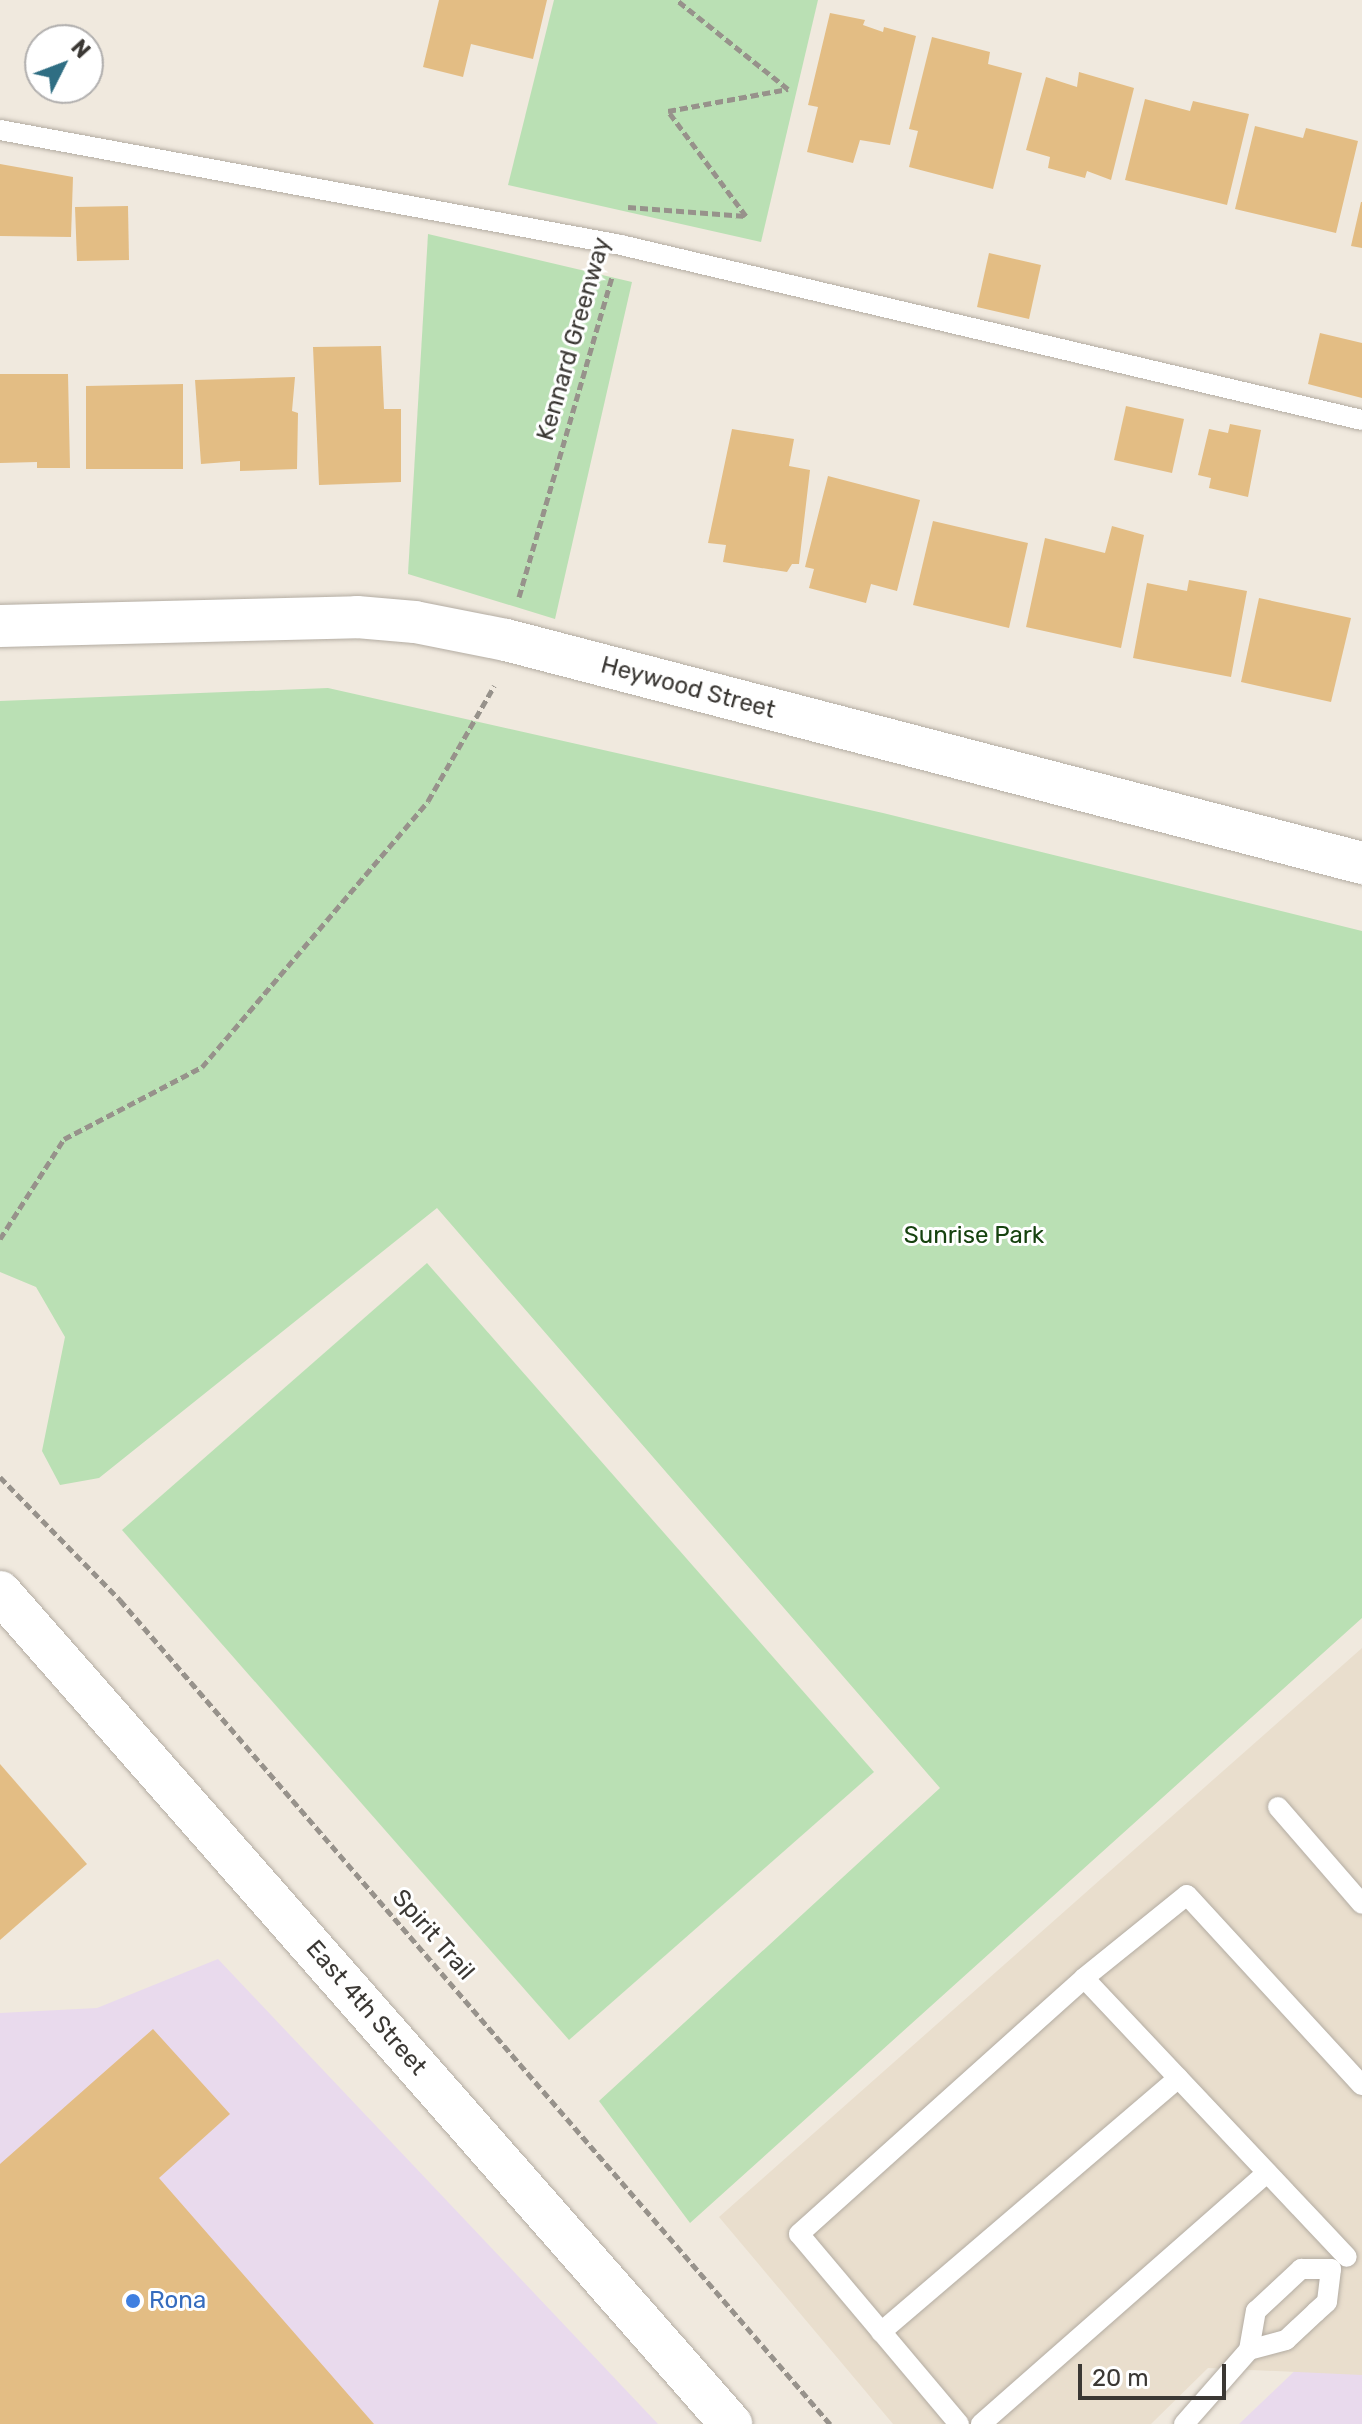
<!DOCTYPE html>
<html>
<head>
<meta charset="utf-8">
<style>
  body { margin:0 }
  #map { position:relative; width:1362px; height:2424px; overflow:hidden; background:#f0e9de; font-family:Rubik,sans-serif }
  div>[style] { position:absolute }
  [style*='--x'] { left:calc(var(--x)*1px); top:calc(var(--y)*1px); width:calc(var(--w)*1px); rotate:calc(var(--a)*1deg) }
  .commercial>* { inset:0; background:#e9daed }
  .built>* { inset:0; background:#e9decd }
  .green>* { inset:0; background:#bae0b4 }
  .building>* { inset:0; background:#e3bd84 }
  .path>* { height:5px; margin-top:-2.5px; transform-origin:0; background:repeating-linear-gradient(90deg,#97928b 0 8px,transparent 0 12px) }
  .roads { filter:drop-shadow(0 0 2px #b3aca2) drop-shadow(0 0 2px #b3aca2) }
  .service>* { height:20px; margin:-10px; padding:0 10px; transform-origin:10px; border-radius:10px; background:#fff }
  .minor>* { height:42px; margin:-21px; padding:0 21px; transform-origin:21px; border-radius:21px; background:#fff }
  .dots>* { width:22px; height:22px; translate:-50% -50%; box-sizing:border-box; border:4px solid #fff; border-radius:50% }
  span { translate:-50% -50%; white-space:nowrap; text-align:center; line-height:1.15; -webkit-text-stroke:6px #fff; paint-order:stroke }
  .street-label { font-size:24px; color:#3b3834 }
  .park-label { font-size:24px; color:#16420f }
  .shop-label { font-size:24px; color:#366cbe }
  .left { translate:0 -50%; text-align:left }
  .north { position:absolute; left:24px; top:24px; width:80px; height:80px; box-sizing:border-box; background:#fff; border:2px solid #b1afae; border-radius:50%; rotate:48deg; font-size:22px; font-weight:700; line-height:32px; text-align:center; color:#3b3834 }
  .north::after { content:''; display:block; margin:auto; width:28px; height:36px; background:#2f6e83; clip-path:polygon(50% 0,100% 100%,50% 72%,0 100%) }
  .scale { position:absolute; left:1078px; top:2364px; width:148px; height:36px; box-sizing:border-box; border:4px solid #3b3834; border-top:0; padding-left:10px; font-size:24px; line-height:28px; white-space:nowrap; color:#3b3834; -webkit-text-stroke:6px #fff; paint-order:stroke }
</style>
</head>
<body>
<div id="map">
  <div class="commercial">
    <div style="clip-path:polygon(218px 1959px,658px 2424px,0 2424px,0 2013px,97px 2008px)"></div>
    <div style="clip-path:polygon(1305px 2361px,1362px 2368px,1362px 2424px,1239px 2424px)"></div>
  </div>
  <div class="built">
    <div style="clip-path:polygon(1362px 1648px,1362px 2375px,1208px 2368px,1151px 2424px,893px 2424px,719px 2217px)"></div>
  </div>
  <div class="green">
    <div style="clip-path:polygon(554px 0,818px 0,761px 242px,508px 185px)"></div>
    <div style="clip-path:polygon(428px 234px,632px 282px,555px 619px,408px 574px)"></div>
    <div style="clip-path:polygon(328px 688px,883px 813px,1362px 931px,1362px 1618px,690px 2223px,599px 2101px,940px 1788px,437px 1208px,99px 1478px,60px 1485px,42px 1451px,65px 1337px,36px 1287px,0 1272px,0 701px)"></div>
    <div style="clip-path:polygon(427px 1263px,874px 1772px,569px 2040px,122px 1530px)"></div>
  </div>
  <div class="building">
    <div style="clip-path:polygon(439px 0,547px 0,533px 59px,471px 44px,463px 77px,423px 67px)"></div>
    <div style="clip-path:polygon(830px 13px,865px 20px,863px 25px,883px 32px,884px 27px,916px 36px,890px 145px,860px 140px,853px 163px,807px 152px,818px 107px,808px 105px)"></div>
    <div style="clip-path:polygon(932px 37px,990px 52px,988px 64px,1022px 73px,993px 189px,909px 167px,918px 131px,909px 129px)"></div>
    <div style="clip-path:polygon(1079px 72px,1134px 88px,1111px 180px,1087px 171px,1085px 178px,1048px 168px,1050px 157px,1026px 150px,1046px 77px,1077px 87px)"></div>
    <div style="clip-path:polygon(1145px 99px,1190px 111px,1193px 101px,1249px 114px,1227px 205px,1125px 180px)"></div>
    <div style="clip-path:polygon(1255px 126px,1303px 138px,1306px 128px,1358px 141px,1336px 233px,1235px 209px)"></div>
    <div style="clip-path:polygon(0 164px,73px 177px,71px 237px,0 236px)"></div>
    <div style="clip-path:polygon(1361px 202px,1362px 202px,1362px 248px,1351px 246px)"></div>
    <div style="clip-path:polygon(128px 206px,129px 260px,77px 261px,75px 207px)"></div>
    <div style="clip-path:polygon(989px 253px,1041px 265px,1029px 319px,977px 307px)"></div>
    <div style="clip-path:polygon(1320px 333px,1362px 343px,1362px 398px,1308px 384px)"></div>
    <div style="clip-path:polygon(381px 346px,384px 409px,401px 409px,401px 482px,319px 485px,313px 347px)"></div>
    <div style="clip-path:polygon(0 374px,68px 374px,70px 468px,37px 468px,37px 462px,0 463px)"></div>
    <div style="clip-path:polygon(295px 377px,292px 411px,298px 413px,297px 469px,240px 471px,240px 461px,201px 464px,195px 380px)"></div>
    <div style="clip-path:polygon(183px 384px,183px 469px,86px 469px,86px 386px)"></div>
    <div style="clip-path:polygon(1126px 406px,1184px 419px,1172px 473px,1114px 460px)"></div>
    <div style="clip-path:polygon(1230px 424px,1261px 430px,1248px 497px,1209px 488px,1211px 478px,1198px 475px,1209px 429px,1228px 433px)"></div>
    <div style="clip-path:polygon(732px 429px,794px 439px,789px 466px,810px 470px,799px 564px,792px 564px,787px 572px,723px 562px,726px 545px,708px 543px)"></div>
    <div style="clip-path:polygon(828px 476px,920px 500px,897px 591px,871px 584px,866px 603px,809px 588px,814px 569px,805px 567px)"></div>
    <div style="clip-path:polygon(933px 521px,1028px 543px,1009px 628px,913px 605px)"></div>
    <div style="clip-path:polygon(1112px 526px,1144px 535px,1121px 648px,1026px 627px,1045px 538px,1105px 553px)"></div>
    <div style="clip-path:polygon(1189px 580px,1247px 591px,1231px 677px,1133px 658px,1147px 583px,1187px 591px)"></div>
    <div style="clip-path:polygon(1259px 598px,1351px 618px,1331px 702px,1241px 682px)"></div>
    <div style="clip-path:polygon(0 1764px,87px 1864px,0 1940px)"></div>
    <div style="clip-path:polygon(153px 2029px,230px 2114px,159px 2178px,374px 2424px,0 2424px,0 2164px)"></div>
  </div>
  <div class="path">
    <div style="--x:628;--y:207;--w:118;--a:4.4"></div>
    <div style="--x:746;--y:216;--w:131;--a:-126.6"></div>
    <div style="--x:668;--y:111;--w:122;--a:-10.4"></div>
    <div style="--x:788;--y:89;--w:142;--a:-141.3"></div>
    <div style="--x:519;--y:597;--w:333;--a:-73.8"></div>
    <div style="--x:0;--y:1239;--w:119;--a:-57.4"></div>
    <div style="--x:64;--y:1139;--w:156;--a:-27.6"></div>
    <div style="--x:202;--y:1067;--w:349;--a:-49.6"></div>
    <div style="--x:428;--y:801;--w:133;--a:-60.1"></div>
    <div style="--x:0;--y:1477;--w:172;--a:45.7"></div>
    <div style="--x:120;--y:1600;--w:1088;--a:49.25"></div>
  </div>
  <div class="roads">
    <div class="service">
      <div style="--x:0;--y:130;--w:632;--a:10.49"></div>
      <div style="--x:621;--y:245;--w:761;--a:13.29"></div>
      <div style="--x:1278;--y:1807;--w:128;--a:49.1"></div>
      <div style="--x:1084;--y:1978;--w:132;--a:-38.9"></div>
      <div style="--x:1187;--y:1895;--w:258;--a:47.4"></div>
      <div style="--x:881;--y:2332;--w:391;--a:-40.5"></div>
      <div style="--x:959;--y:2424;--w:248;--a:-130.1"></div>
      <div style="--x:799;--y:2234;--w:383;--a:-41.9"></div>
      <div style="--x:1084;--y:1978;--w:383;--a:46.7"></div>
      <div style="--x:981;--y:2424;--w:381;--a:-41.3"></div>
      <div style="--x:1184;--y:2424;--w:98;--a:-48.7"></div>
      <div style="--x:1249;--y:2350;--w:40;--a:-80"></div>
      <div style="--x:1256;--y:2311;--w:62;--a:-43"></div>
      <div style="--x:1301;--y:2269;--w:30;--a:0"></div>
      <div style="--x:1331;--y:2269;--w:33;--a:97"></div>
      <div style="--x:1327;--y:2302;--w:15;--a:138"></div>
      <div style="--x:1316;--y:2312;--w:41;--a:137"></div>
      <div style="--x:1286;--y:2340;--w:38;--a:165"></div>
    </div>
    <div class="minor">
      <div style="--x:0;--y:626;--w:357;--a:-1.4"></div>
      <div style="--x:357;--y:617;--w:58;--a:4.9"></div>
      <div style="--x:415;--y:622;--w:93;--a:11.2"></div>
      <div style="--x:506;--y:640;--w:885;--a:14.6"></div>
      <div style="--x:0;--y:1592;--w:1108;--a:48.7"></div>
    </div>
  </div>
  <div class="dots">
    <div style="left:133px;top:2301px;background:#3f7fe0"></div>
  </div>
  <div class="street-label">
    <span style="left:574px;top:339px;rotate:-74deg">Kennard Greenway</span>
    <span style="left:688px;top:688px;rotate:15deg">Heywood Street</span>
    <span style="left:433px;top:1935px;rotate:49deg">Spirit Trail</span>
    <span style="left:366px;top:2008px;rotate:49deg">East 4th Street</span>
  </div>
  <div class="park-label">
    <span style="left:974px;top:1236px">Sunrise Park</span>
  </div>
  <div class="shop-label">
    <span class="left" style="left:149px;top:2301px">Rona</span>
  </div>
  <div class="north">N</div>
  <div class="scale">20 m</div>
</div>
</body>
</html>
